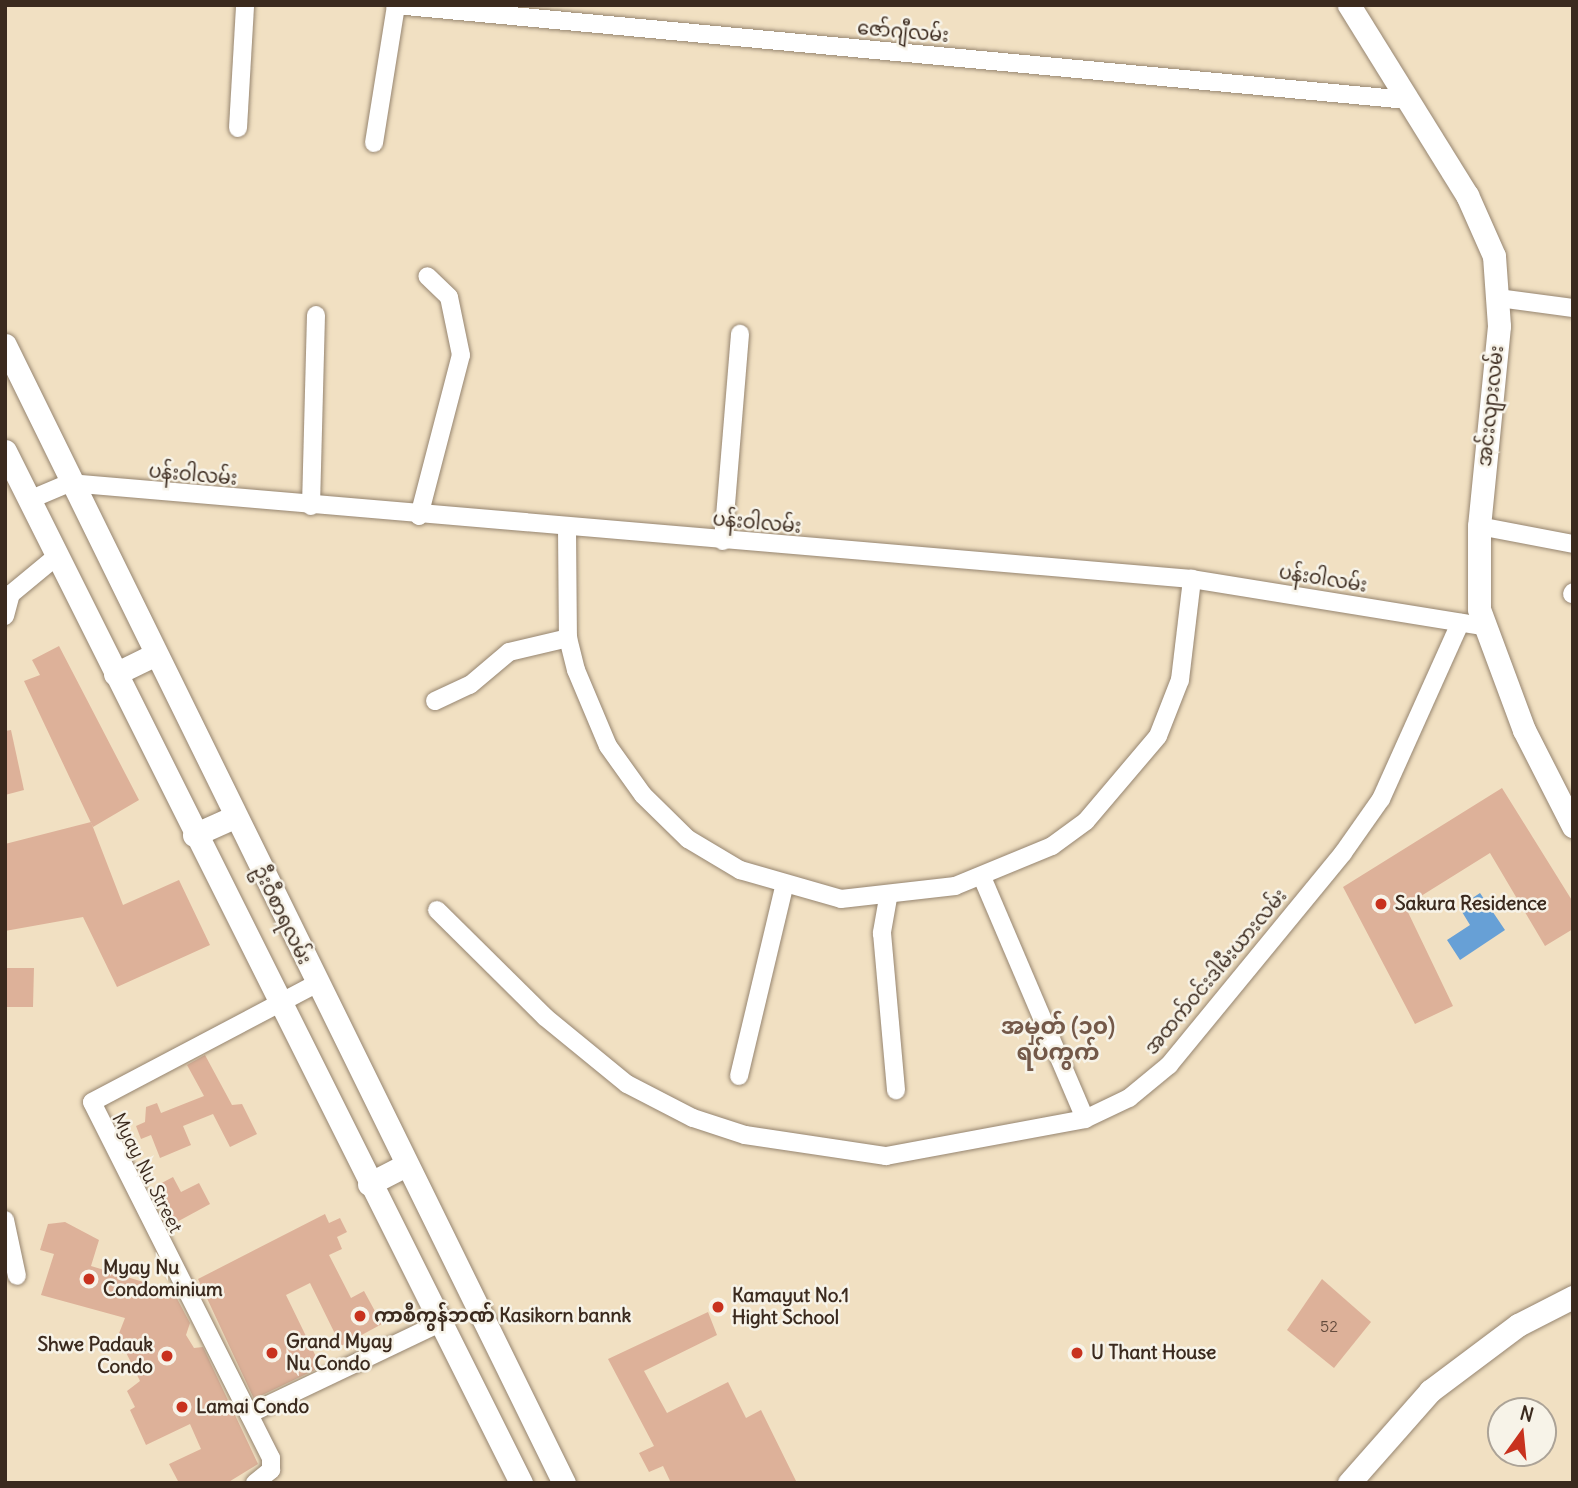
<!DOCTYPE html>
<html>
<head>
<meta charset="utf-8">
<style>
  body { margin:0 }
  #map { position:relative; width:1578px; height:1488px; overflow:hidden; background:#f1e0c2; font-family:Delius,"Noto Sans Myanmar",sans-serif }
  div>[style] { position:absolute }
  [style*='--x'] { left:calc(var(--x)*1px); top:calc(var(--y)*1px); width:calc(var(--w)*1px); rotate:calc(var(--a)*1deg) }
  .water>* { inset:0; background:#67a0d6 }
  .building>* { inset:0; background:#ddb199 }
  .roads { filter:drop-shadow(0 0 2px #968570) drop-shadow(0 0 2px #968570) }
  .minor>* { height:18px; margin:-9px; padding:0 9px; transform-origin:9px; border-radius:9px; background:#fff }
  .major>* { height:23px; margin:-11.5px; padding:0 11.5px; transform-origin:11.5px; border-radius:11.5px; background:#fff }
  .dots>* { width:19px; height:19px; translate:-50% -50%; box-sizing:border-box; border:4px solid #f7f3e8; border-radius:50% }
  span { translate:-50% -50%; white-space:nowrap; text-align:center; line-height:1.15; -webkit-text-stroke:5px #f7f3e8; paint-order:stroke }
  .number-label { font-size:16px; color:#644c3d }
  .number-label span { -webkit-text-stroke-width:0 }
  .street-label { font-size:19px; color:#3b2a1e }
  .poi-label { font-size:19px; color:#3b2a1e; font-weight:700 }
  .left { translate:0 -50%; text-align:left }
  .right { translate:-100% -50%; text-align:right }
  .quarter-label { font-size:23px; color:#745949; font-weight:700 }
  .frame { position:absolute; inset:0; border:7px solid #3b2a1e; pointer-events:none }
  .north { position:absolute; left:1487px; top:1397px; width:70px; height:70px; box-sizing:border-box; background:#f7f3e8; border:2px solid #aca397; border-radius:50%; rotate:15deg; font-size:19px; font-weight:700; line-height:28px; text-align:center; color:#3b2a1e }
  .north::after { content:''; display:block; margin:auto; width:24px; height:32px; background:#c8321e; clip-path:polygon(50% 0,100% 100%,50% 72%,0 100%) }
</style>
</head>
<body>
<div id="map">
  <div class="water">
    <div style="clip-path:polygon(1480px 893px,1505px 930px,1460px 960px,1447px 940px,1470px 925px,1459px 907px)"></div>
  </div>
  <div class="building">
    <div style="clip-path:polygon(59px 646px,139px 800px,93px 827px,24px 681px,40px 675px,32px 660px)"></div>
    <div style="clip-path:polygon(11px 730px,24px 790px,5px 795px,5px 731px)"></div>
    <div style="clip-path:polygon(1502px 788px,1573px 902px,1573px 929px,1545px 946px,1490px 853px,1405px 906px,1453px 1006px,1415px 1024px,1343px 887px)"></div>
    <div style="clip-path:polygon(91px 822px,123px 905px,179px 880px,210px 945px,117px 987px,83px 917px,5px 931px,5px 844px)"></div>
    <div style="clip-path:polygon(5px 968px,34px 968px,33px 1007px,5px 1007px)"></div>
    <div style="clip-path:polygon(205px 1055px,232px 1105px,242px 1104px,257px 1134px,230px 1147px,213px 1114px,183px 1126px,191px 1145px,160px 1158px,151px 1135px,141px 1139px,136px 1126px,145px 1122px,146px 1107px,157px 1103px,161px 1113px,204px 1096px,187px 1065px)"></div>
    <div style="clip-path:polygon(173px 1177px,181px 1192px,199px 1183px,210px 1204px,175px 1223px,156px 1186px)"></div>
    <div style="clip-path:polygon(325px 1214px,329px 1223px,340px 1218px,347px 1232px,337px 1237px,342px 1249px,329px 1255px,351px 1298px,364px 1291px,382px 1324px,341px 1346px,310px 1283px,286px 1295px,321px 1367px,254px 1399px,198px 1279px)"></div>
    <div style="clip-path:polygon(65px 1222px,99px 1240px,91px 1266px,173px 1291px,190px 1323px,186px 1335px,194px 1348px,203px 1347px,258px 1464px,227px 1483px,179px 1483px,169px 1464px,201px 1449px,190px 1424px,146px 1445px,130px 1410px,135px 1407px,127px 1391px,140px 1381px,118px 1336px,125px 1318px,41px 1295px,54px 1254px,40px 1250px,48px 1224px)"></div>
    <div style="clip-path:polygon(1322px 1279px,1371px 1322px,1334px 1368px,1287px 1330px)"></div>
    <div style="clip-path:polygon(708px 1312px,717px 1335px,644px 1371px,667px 1413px,728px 1382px,746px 1418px,761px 1410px,797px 1483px,671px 1483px,663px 1466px,649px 1472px,639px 1453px,654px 1446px,608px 1359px)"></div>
  </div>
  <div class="roads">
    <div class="minor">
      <div style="--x:395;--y:5;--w:1016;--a:5.36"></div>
      <div style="--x:238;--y:128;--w:123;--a:-86.7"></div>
      <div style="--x:374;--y:143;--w:140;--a:-80.9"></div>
      <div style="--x:1499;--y:298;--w:75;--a:7.7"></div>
      <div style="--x:29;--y:500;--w:43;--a:-23"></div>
      <div style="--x:69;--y:483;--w:1127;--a:4.89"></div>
      <div style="--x:1192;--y:579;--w:295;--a:9.2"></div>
      <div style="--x:311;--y:506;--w:191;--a:-88.5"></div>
      <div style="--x:419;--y:516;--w:166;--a:-75.4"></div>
      <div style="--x:461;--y:355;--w:59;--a:-101.7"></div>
      <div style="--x:449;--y:297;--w:30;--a:-136"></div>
      <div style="--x:1479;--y:526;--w:96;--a:10.8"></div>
      <div style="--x:567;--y:529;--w:109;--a:89.5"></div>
      <div style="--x:568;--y:638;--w:33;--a:76"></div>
      <div style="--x:576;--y:670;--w:82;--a:67.2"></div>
      <div style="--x:608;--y:746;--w:60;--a:54.5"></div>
      <div style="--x:643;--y:795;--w:63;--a:44.4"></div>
      <div style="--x:688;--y:839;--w:61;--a:30.8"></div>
      <div style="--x:740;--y:870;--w:105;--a:16"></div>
      <div style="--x:841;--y:899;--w:115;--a:-6.5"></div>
      <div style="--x:955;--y:886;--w:105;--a:-22.4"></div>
      <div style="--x:1052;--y:846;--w:42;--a:-36.3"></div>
      <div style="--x:1086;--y:821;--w:111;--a:-49.7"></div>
      <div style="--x:1158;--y:736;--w:60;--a:-68.6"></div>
      <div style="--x:1180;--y:680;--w:102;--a:-83.2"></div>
      <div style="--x:723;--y:541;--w:208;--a:-85.3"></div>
      <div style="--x:1572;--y:594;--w:2;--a:-63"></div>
      <div style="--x:5;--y:616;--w:23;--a:-75"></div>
      <div style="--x:11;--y:594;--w:60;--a:-39.6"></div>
      <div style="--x:435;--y:701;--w:38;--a:-25"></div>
      <div style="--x:470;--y:685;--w:51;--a:-40.2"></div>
      <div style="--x:509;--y:652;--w:61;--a:-13.3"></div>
      <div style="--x:982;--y:877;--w:263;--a:66.9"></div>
      <div style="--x:888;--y:898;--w:36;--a:100"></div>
      <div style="--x:882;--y:933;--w:158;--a:84.9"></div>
      <div style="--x:437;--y:910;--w:152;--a:44.7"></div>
      <div style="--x:545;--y:1017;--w:106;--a:39.3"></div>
      <div style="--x:627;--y:1084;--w:74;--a:27.3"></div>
      <div style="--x:693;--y:1118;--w:55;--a:18.1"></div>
      <div style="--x:745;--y:1135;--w:143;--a:8.5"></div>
      <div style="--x:886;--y:1156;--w:202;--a:-10.5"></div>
      <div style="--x:1085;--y:1119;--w:49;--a:-25.5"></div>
      <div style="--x:1129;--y:1098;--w:52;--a:-39.5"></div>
      <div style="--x:1169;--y:1065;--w:274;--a:-50.6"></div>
      <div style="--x:1343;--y:853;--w:66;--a:-54.9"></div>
      <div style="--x:1381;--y:799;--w:193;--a:-65.8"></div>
      <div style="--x:739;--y:1076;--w:194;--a:-76.6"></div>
      <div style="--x:5;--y:1220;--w:57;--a:77.9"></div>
      <div style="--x:249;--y:1414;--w:212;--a:-25.5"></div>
      <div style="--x:255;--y:1483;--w:21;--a:-39"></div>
      <div style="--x:271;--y:1470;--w:12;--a:-90"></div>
      <div style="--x:271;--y:1458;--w:398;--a:-116.7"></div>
      <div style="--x:92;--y:1102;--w:253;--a:-27.8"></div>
    </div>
    <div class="major">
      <div style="--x:1349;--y:5;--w:224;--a:58.2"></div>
      <div style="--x:1467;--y:195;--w:67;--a:66.1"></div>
      <div style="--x:1494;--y:256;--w:70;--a:85.9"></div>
      <div style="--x:1499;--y:326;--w:201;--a:95.7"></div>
      <div style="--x:1479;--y:526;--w:83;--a:90"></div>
      <div style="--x:1479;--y:609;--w:129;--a:69.6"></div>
      <div style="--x:1524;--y:730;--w:108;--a:63"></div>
      <div style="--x:5;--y:345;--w:1268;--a:63.84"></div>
      <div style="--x:5;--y:451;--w:1154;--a:63.43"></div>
      <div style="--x:115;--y:674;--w:43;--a:-26"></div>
      <div style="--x:194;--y:835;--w:44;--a:-24.2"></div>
      <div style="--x:369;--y:1184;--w:42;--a:-27.2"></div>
      <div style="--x:1349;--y:1483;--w:123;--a:-48.6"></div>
      <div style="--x:1430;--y:1391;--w:110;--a:-36.9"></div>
      <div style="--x:1518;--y:1325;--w:62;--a:-27"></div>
    </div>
  </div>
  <div class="dots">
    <div style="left:1381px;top:904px;background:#c8321e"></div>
    <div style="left:89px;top:1279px;background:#c8321e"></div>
    <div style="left:718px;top:1307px;background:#c8321e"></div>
    <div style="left:360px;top:1316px;background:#c8321e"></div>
    <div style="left:272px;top:1353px;background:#c8321e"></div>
    <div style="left:1077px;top:1353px;background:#c8321e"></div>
    <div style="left:167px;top:1356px;background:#c8321e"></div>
    <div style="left:182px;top:1407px;background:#c8321e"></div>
  </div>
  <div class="number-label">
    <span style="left:1329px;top:1326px">52</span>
  </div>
  <div class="street-label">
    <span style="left:903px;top:32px;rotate:5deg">ဇော်ဂျီလမ်း</span>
    <span style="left:1491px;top:406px;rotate:-84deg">အင်းလျားလမ်း</span>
    <span style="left:193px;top:475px;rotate:5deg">ပန်းဝါလမ်း</span>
    <span style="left:757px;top:523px;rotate:5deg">ပန်းဝါလမ်း</span>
    <span style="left:1323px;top:579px;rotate:9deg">ပန်းဝါလမ်း</span>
    <span style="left:282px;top:915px;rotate:64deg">ဦးဝီစာရလမ်း</span>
    <span style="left:1216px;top:972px;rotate:-50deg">အထက်ဝင်းဒါမီးယားလမ်း</span>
    <span style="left:147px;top:1173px;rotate:63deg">Myay Nu Street</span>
  </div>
  <div class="poi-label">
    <span class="left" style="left:1395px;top:904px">Sakura Residence</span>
    <span class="left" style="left:103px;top:1279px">Myay Nu<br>Condominium</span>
    <span class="left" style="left:732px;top:1307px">Kamayut No.1<br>Hight School</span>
    <span class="left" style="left:374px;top:1316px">ကာစီကွန်ဘဏ် Kasikorn bannk</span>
    <span class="left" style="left:286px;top:1353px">Grand Myay<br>Nu Condo</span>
    <span class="right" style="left:153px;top:1356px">Shwe Padauk<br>Condo</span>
    <span class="left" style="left:1091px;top:1353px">U Thant House</span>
    <span class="left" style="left:196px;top:1407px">Lamai Condo</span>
  </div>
  <div class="quarter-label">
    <span style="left:1058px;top:1039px">အမှတ် (၁၀)<br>ရပ်ကွက်</span>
  </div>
  <div class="frame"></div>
  <div class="north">N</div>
</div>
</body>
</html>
